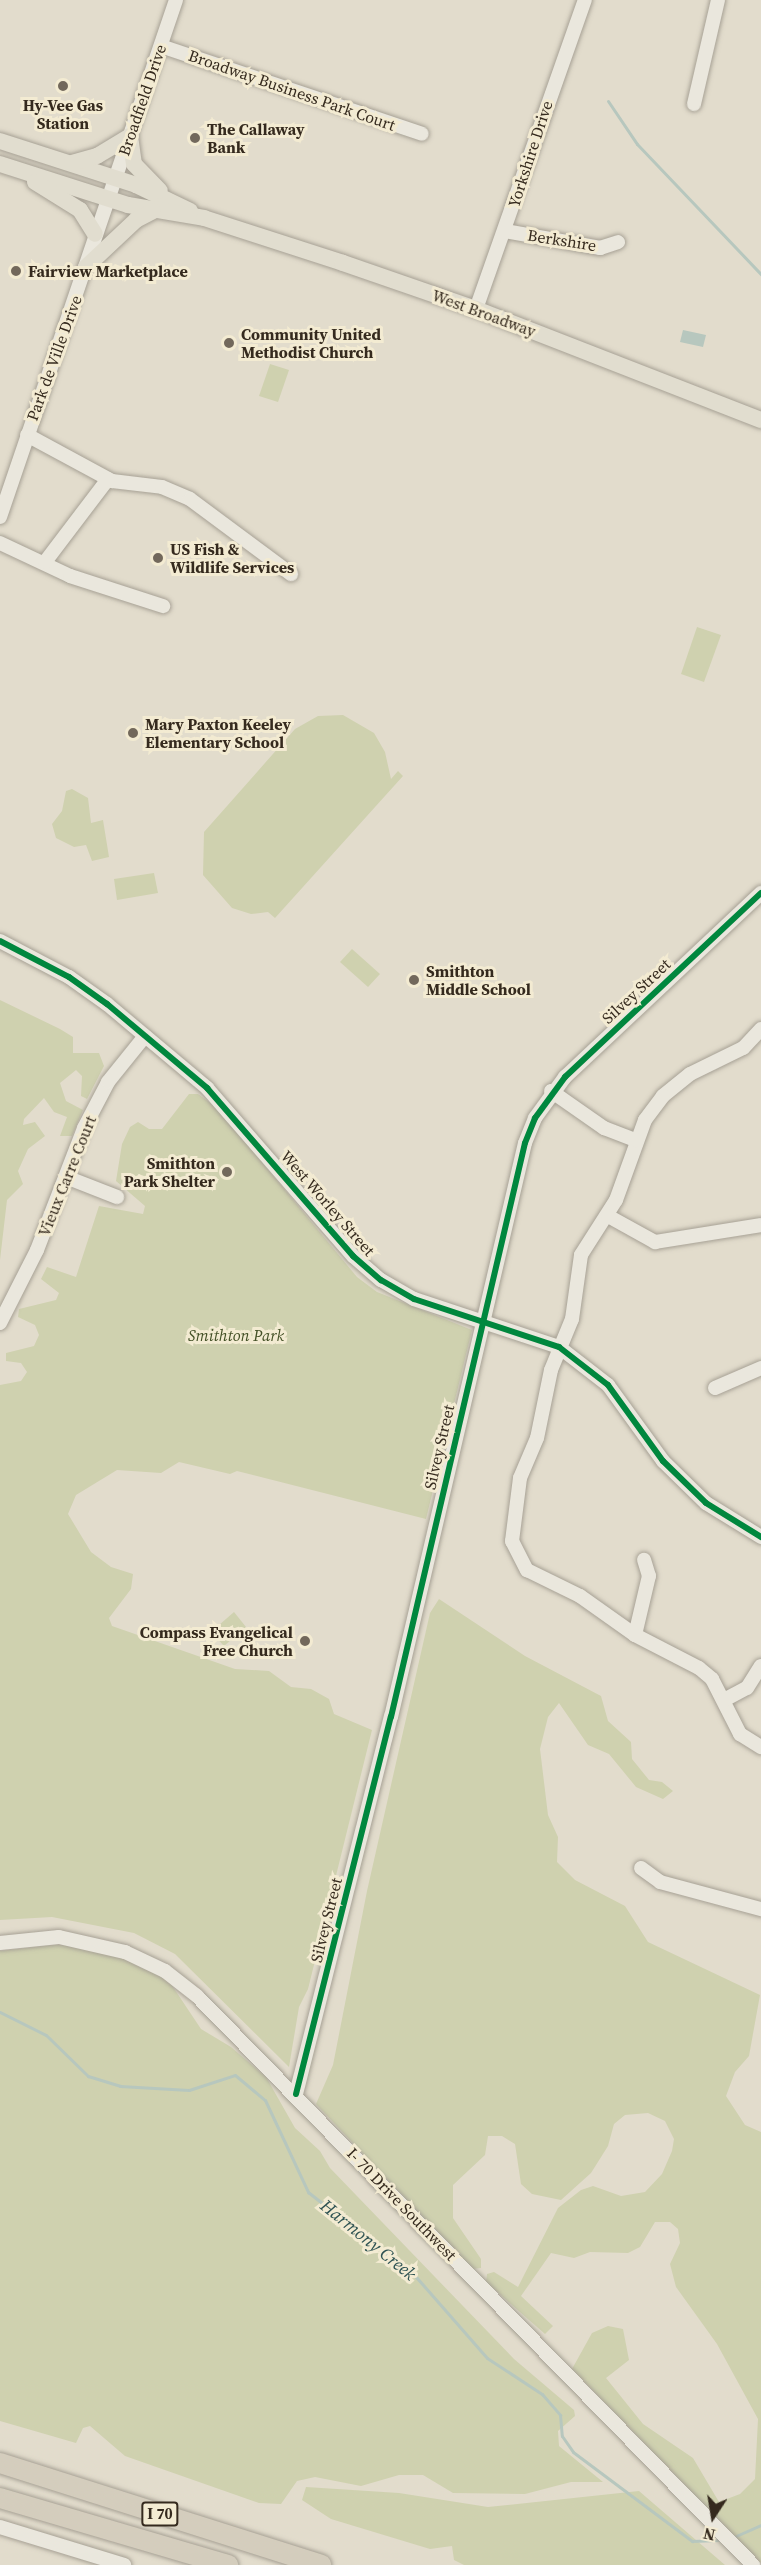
<!DOCTYPE html>
<html>
<head>
<meta charset="utf-8">
<style>
  body { margin:0 }
  #map { position:relative; width:761px; height:2565px; overflow:hidden; background:#e2dccc; font-family:"Source Serif 4",serif }
  div>[style] { position:absolute }
  [style*='--x'] { left:calc(var(--x)*1px); top:calc(var(--y)*1px); width:calc(var(--w)*1px); rotate:calc(var(--a)*1deg) }
  .green>* { inset:0; background:#cfd1af }
  .water>* { inset:0; background:#b7c7be }
  .stream>* { height:3px; margin:-1.5px; padding:0 1.5px; transform-origin:1.5px; border-radius:1.5px; background:#b7c7be }
  .roads { filter:drop-shadow(0 0 2px #a7a195) drop-shadow(0 0 2px #a7a195) }
  .minor>* { height:14px; margin:-7px; padding:0 7px; transform-origin:7px; border-radius:7px; background:#eae7dd }
  .major>* { height:16px; margin:-8px; padding:0 8px; transform-origin:8px; border-radius:8px; background:#e1ddcf }
  .highway>* { height:20px; margin:-10px; padding:0 10px; transform-origin:10px; border-radius:10px; background:#d4cdbd }
  .cycleway>* { height:6px; margin:-3px; padding:0 3px; transform-origin:3px; border-radius:3px; background:#00873e }
  .dots>* { width:16px; height:16px; translate:-50% -50%; box-sizing:border-box; border:3px solid #f3ebd2; border-radius:50% }
  span { translate:-50% -50%; white-space:nowrap; text-align:center; line-height:1.15; -webkit-text-stroke:6px #f3ebd2; paint-order:stroke }
  .shield-label span { padding:2px 4px; background:#f3ebd2; border:2px solid; border-radius:4px; -webkit-text-stroke-width:0 }
  .shield-label { font-size:15px; color:#352a1e; font-weight:700 }
  .street-label { font-size:16px; color:#352a1e }
  .poi-label { font-size:16px; color:#352a1e; font-weight:700 }
  .left { translate:0 -50%; text-align:left }
  .right { translate:-100% -50%; text-align:right }
  .park-label { font-size:16px; color:#435026; font-style:italic }
  .water-label { font-size:18px; color:#2f5353; font-style:italic }
  .north { position:absolute; left:683px; top:2487px; width:60px; height:60px; -webkit-text-stroke:4px #f3ebd2; paint-order:stroke; rotate:192deg; font-size:16px; font-weight:700; line-height:24px; text-align:center; color:#352a1e }
  .north::after { content:''; display:block; margin:auto; width:21px; height:27px; background:#352a1e; clip-path:polygon(50% 0,100% 100%,50% 72%,0 100%) }
</style>
</head>
<body>
<div id="map">
  <div class="green">
    <div style="clip-path:polygon(270px 364px,289px 370px,278px 402px,259px 396px)"></div>
    <div style="clip-path:polygon(697px 627px,721px 635px,704px 682px,681px 674px)"></div>
    <div style="clip-path:polygon(343px 715px,374px 733px,385px 752px,391px 779px,398px 771px,403px 776px,275px 918px,268px 912px,251px 914px,232px 908px,203px 875px,204px 832px,295px 729px,318px 716px)"></div>
    <div style="clip-path:polygon(72px 789px,88px 798px,91px 823px,103px 820px,109px 857px,92px 861px,86px 845px,74px 847px,56px 838px,52px 824px,62px 811px,66px 791px)"></div>
    <div style="clip-path:polygon(154px 873px,158px 893px,117px 900px,114px 879px)"></div>
    <div style="clip-path:polygon(352px 949px,380px 974px,368px 987px,340px 962px)"></div>
    <div style="clip-path:polygon(0 1000px,60px 1029px,73px 1037px,73px 1053px,99px 1053px,104px 1066px,87px 1099px,81px 1096px,82px 1076px,76px 1070px,60px 1083px,66px 1101px,83px 1110px,72px 1136px,60px 1136px,67px 1117px,54px 1112px,44px 1098px,24px 1119px,23px 1125px,35px 1122px,45px 1136px,28px 1149px,18px 1171px,23px 1184px,7px 1200px,0 1260px)"></div>
    <div style="clip-path:polygon(189px 1094px,198px 1094px,217px 1108px,357px 1277px,377px 1292px,472px 1330px,426px 1519px,237px 1471px,230px 1474px,179px 1462px,161px 1473px,117px 1470px,76px 1495px,68px 1514px,91px 1552px,111px 1567px,133px 1574px,131px 1589px,109px 1618px,112px 1626px,235px 1669px,269px 1671px,291px 1687px,311px 1689px,329px 1699px,334px 1714px,372px 1730px,308px 1989px,299px 2007px,289px 2067px,175px 1954px,134px 1933px,52px 1917px,0 1920px,0 1385px,21px 1381px,27px 1372px,21px 1363px,6px 1361px,6px 1353px,34px 1346px,39px 1335px,35px 1325px,18px 1317px,19px 1309px,56px 1300px,59px 1293px,41px 1279px,47px 1267px,76px 1277px,99px 1206px,143px 1214px,145px 1206px,116px 1181px,122px 1144px,130px 1127px,138px 1122px,149px 1129px,162px 1129px)"></div>
    <div style="clip-path:polygon(439px 1599px,525px 1656px,601px 1696px,608px 1721px,631px 1742px,632px 1759px,649px 1780px,662px 1782px,673px 1791px,663px 1799px,636px 1787px,609px 1754px,588px 1745px,559px 1703px,548px 1717px,540px 1749px,548px 1815px,558px 1837px,557px 1862px,575px 1880px,625px 1906px,648px 1942px,760px 1995px,749px 2056px,735px 2072px,726px 2096px,745px 2125px,761px 2132px,761px 2563px,572px 2369px,592px 2333px,608px 2326px,623px 2329px,629px 2360px,606px 2378px,643px 2424px,693px 2458px,719px 2502px,740px 2494px,755px 2479px,758px 2419px,717px 2344px,676px 2287px,670px 2264px,680px 2243px,678px 2229px,670px 2222px,655px 2222px,640px 2247px,628px 2253px,590px 2252px,574px 2258px,551px 2253px,521px 2296px,553px 2326px,545px 2334px,486px 2282px,487px 2274px,494px 2272px,518px 2287px,558px 2208px,581px 2190px,593px 2186px,621px 2196px,645px 2192px,662px 2174px,672px 2151px,674px 2139px,665px 2121px,648px 2113px,625px 2115px,614px 2124px,608px 2146px,591px 2173px,561px 2200px,532px 2194px,521px 2184px,515px 2144px,502px 2136px,488px 2136px,485px 2155px,453px 2185px,453px 2218px,481px 2259px,481px 2268px,472px 2269px,316px 2104px,333px 2065px,367px 1891px,430px 1613px)"></div>
    <div style="clip-path:polygon(234px 1612px,246px 1627px,224px 1646px,211px 1632px)"></div>
    <div style="clip-path:polygon(60px 1944px,102px 1949px,145px 1964px,169px 1981px,201px 2029px,231px 2047px,266px 2077px,295px 2128px,320px 2151px,330px 2168px,514px 2359px,574px 2410px,575px 2416px,558px 2431px,559px 2446px,603px 2482px,571px 2482px,525px 2494px,453px 2493px,423px 2475px,399px 2475px,361px 2486px,315px 2477px,297px 2481px,281px 2504px,259px 2503px,125px 2456px,90px 2426px,83px 2428px,76px 2443px,0 2421px,0 1951px)"></div>
    <div style="clip-path:polygon(306px 2487px,399px 2493px,488px 2507px,639px 2491px,725px 2565px,464px 2565px,454px 2560px,452px 2546px,430px 2549px,331px 2519px,302px 2500px)"></div>
  </div>
  <div class="water">
    <div style="clip-path:polygon(683px 330px,706px 335px,703px 347px,680px 342px)"></div>
  </div>
  <div class="stream">
    <div style="--x:608;--y:101;--w:52;--a:56"></div>
    <div style="--x:637;--y:144;--w:180;--a:46.4"></div>
    <div style="--x:0;--y:2012;--w:51;--a:26.6"></div>
    <div style="--x:46;--y:2035;--w:59;--a:44.3"></div>
    <div style="--x:88;--y:2076;--w:34;--a:17"></div>
    <div style="--x:120;--y:2086;--w:69;--a:3.3"></div>
    <div style="--x:189;--y:2090;--w:48;--a:-18.1"></div>
    <div style="--x:235;--y:2075;--w:39;--a:40"></div>
    <div style="--x:265;--y:2100;--w:102;--a:64.9"></div>
    <div style="--x:308;--y:2192;--w:139;--a:38.3"></div>
    <div style="--x:417;--y:2278;--w:106;--a:48.8"></div>
    <div style="--x:487;--y:2358;--w:66;--a:33.2"></div>
    <div style="--x:542;--y:2394;--w:28;--a:49"></div>
    <div style="--x:560;--y:2415;--w:21;--a:85"></div>
    <div style="--x:562;--y:2436;--w:19;--a:55"></div>
    <div style="--x:573;--y:2452;--w:149;--a:36.8"></div>
    <div style="--x:692;--y:2541;--w:26;--a:-2"></div>
    <div style="--x:736;--y:2536;--w:27;--a:-24"></div>
  </div>
  <div class="roads">
    <div class="minor">
      <div style="--x:161;--y:46;--w:275;--a:18.6"></div>
      <div style="--x:694;--y:104;--w:107;--a:-77"></div>
      <div style="--x:505;--y:231;--w:97;--a:10.1"></div>
      <div style="--x:600;--y:248;--w:19;--a:-18"></div>
      <div style="--x:476;--y:309;--w:328;--a:-70.6"></div>
      <div style="--x:27;--y:435;--w:97;--a:28.4"></div>
      <div style="--x:112;--y:481;--w:50;--a:6.8"></div>
      <div style="--x:162;--y:487;--w:30;--a:23"></div>
      <div style="--x:190;--y:499;--w:126;--a:36.6"></div>
      <div style="--x:0;--y:517;--w:546;--a:-71.2"></div>
      <div style="--x:0;--y:543;--w:77;--a:25.2"></div>
      <div style="--x:70;--y:576;--w:98;--a:17.9"></div>
      <div style="--x:45;--y:562;--w:104;--a:-52.8"></div>
      <div style="--x:0;--y:941;--w:78;--a:27.6"></div>
      <div style="--x:69;--y:977;--w:47;--a:35.4"></div>
      <div style="--x:107;--y:1004;--w:131;--a:40"></div>
      <div style="--x:207;--y:1088;--w:223;--a:49"></div>
      <div style="--x:353;--y:1256;--w:37;--a:41"></div>
      <div style="--x:381;--y:1280;--w:38;--a:30"></div>
      <div style="--x:414;--y:1299;--w:153;--a:18.3"></div>
      <div style="--x:559;--y:1347;--w:62;--a:37.8"></div>
      <div style="--x:608;--y:1385;--w:94;--a:54.1"></div>
      <div style="--x:663;--y:1461;--w:60;--a:44.3"></div>
      <div style="--x:706;--y:1503;--w:65;--a:31.7"></div>
      <div style="--x:761;--y:1029;--w:26;--a:133"></div>
      <div style="--x:743;--y:1048;--w:59;--a:153.9"></div>
      <div style="--x:690;--y:1074;--w:35;--a:141"></div>
      <div style="--x:663;--y:1096;--w:30;--a:127"></div>
      <div style="--x:645;--y:1120;--w:85;--a:109.9"></div>
      <div style="--x:616;--y:1200;--w:65;--a:122.5"></div>
      <div style="--x:581;--y:1255;--w:65;--a:98"></div>
      <div style="--x:572;--y:1319;--w:55;--a:112.4"></div>
      <div style="--x:551;--y:1370;--w:69;--a:101.6"></div>
      <div style="--x:537;--y:1438;--w:43;--a:113"></div>
      <div style="--x:520;--y:1478;--w:64;--a:97.2"></div>
      <div style="--x:512;--y:1541;--w:33;--a:63"></div>
      <div style="--x:527;--y:1570;--w:59;--a:26.1"></div>
      <div style="--x:580;--y:1596;--w:67;--a:35.3"></div>
      <div style="--x:635;--y:1635;--w:72;--a:27.3"></div>
      <div style="--x:699;--y:1668;--w:17;--a:40"></div>
      <div style="--x:712;--y:1679;--w:62;--a:63"></div>
      <div style="--x:740;--y:1734;--w:25;--a:32"></div>
      <div style="--x:551;--y:1091;--w:65;--a:34.9"></div>
      <div style="--x:604;--y:1128;--w:34;--a:21"></div>
      <div style="--x:66;--y:1177;--w:55;--a:21.4"></div>
      <div style="--x:608;--y:1216;--w:54;--a:29"></div>
      <div style="--x:655;--y:1242;--w:107;--a:-9.1"></div>
      <div style="--x:0;--y:1323;--w:82;--a:-63.1"></div>
      <div style="--x:37;--y:1250;--w:131;--a:-68.9"></div>
      <div style="--x:84;--y:1128;--w:52;--a:-62.4"></div>
      <div style="--x:108;--y:1082;--w:59;--a:-51.2"></div>
      <div style="--x:715;--y:1388;--w:50;--a:-23.5"></div>
      <div style="--x:635;--y:1635;--w:61;--a:-76.7"></div>
      <div style="--x:649;--y:1576;--w:17;--a:-107"></div>
      <div style="--x:724;--y:1700;--w:26;--a:-28"></div>
      <div style="--x:747;--y:1688;--w:26;--a:-58"></div>
      <div style="--x:641;--y:1868;--w:24;--a:36"></div>
      <div style="--x:660;--y:1882;--w:105;--a:15"></div>
      <div style="--x:0;--y:1943;--w:59;--a:-5.8"></div>
      <div style="--x:59;--y:1937;--w:68;--a:12.8"></div>
      <div style="--x:125;--y:1952;--w:44;--a:25.4"></div>
      <div style="--x:165;--y:1971;--w:41;--a:38"></div>
      <div style="--x:197;--y:1996;--w:796;--a:45.66"></div>
      <div style="--x:296;--y:2094;--w:389;--a:-75.9"></div>
      <div style="--x:391;--y:1717;--w:589;--a:-76.86"></div>
      <div style="--x:525;--y:1143;--w:27;--a:-68"></div>
      <div style="--x:535;--y:1118;--w:51;--a:-53.8"></div>
      <div style="--x:565;--y:1077;--w:269;--a:-43.2"></div>
      <div style="--x:0;--y:2527;--w:130;--a:17"></div>
    </div>
    <div class="major">
      <div style="--x:0;--y:141;--w:143;--a:17.9"></div>
      <div style="--x:136;--y:185;--w:60;--a:25.7"></div>
      <div style="--x:72;--y:163;--w:26;--a:-16"></div>
      <div style="--x:97;--y:156;--w:39;--a:-31"></div>
      <div style="--x:130;--y:136;--w:28;--a:82"></div>
      <div style="--x:134;--y:164;--w:37;--a:46"></div>
      <div style="--x:0;--y:164;--w:134;--a:17.8"></div>
      <div style="--x:128;--y:205;--w:77;--a:9.7"></div>
      <div style="--x:204;--y:218;--w:146;--a:17.9"></div>
      <div style="--x:343;--y:263;--w:141;--a:19.1"></div>
      <div style="--x:476;--y:309;--w:306;--a:21.3"></div>
      <div style="--x:35;--y:182;--w:53;--a:31.9"></div>
      <div style="--x:80;--y:210;--w:28;--a:58"></div>
      <div style="--x:86;--y:267;--w:69;--a:-43.2"></div>
      <div style="--x:136;--y:220;--w:19;--a:-28"></div>
    </div>
    <div class="highway">
      <div style="--x:0;--y:2463;--w:337;--a:17.6"></div>
      <div style="--x:0;--y:2498;--w:238;--a:16.4"></div>
    </div>
  </div>
  <div class="cycleway">
    <div style="--x:0;--y:941;--w:78;--a:27.6"></div>
    <div style="--x:69;--y:977;--w:47;--a:35.4"></div>
    <div style="--x:107;--y:1004;--w:131;--a:40"></div>
    <div style="--x:207;--y:1088;--w:223;--a:49"></div>
    <div style="--x:353;--y:1256;--w:37;--a:41"></div>
    <div style="--x:381;--y:1280;--w:38;--a:30"></div>
    <div style="--x:414;--y:1299;--w:153;--a:18.3"></div>
    <div style="--x:559;--y:1347;--w:62;--a:37.8"></div>
    <div style="--x:608;--y:1385;--w:94;--a:54.1"></div>
    <div style="--x:663;--y:1461;--w:60;--a:44.3"></div>
    <div style="--x:706;--y:1503;--w:65;--a:31.7"></div>
    <div style="--x:296;--y:2094;--w:389;--a:-75.9"></div>
    <div style="--x:391;--y:1717;--w:589;--a:-76.86"></div>
    <div style="--x:525;--y:1143;--w:27;--a:-68"></div>
    <div style="--x:535;--y:1118;--w:51;--a:-53.8"></div>
    <div style="--x:565;--y:1077;--w:269;--a:-43.2"></div>
  </div>
  <div class="dots">
    <div style="left:63px;top:86px;background:#72685b"></div>
    <div style="left:195px;top:138px;background:#72685b"></div>
    <div style="left:16px;top:271px;background:#72685b"></div>
    <div style="left:229px;top:343px;background:#72685b"></div>
    <div style="left:158px;top:558px;background:#72685b"></div>
    <div style="left:133px;top:733px;background:#72685b"></div>
    <div style="left:414px;top:980px;background:#72685b"></div>
    <div style="left:227px;top:1172px;background:#72685b"></div>
    <div style="left:305px;top:1641px;background:#72685b"></div>
  </div>
  <div class="shield-label">
    <span style="left:160px;top:2514px">I 70</span>
  </div>
  <div class="street-label">
    <span style="left:292px;top:90px;rotate:19deg">Broadway Business Park Court</span>
    <span style="left:142px;top:100px;rotate:-71deg">Broadfield Drive</span>
    <span style="left:530px;top:154px;rotate:-72deg">Yorkshire Drive</span>
    <span style="left:562px;top:240px;rotate:9deg">Berkshire</span>
    <span style="left:484px;top:313px;rotate:20deg">West Broadway</span>
    <span style="left:54px;top:358px;rotate:-70deg">Park de Ville Drive</span>
    <span style="left:636px;top:991px;rotate:-43deg">Silvey Street</span>
    <span style="left:67px;top:1176px;rotate:-68deg">Vieux Carre Court</span>
    <span style="left:328px;top:1203px;rotate:49deg">West Worley Street</span>
    <span style="left:439px;top:1447px;rotate:-77deg">Silvey Street</span>
    <span style="left:326px;top:1920px;rotate:-76deg">Silvey Street</span>
    <span style="left:402px;top:2204px;rotate:46deg">I- 70 Drive Southwest</span>
  </div>
  <div class="poi-label">
    <span style="left:63px;top:114px">Hy-Vee Gas<br>Station</span>
    <span class="left" style="left:207px;top:138px">The Callaway<br>Bank</span>
    <span class="left" style="left:28px;top:271px">Fairview Marketplace</span>
    <span class="left" style="left:241px;top:343px">Community United<br>Methodist Church</span>
    <span class="left" style="left:170px;top:558px">US Fish &amp;<br>Wildlife Services</span>
    <span class="left" style="left:145px;top:733px">Mary Paxton Keeley<br>Elementary School</span>
    <span class="left" style="left:426px;top:980px">Smithton<br>Middle School</span>
    <span class="right" style="left:215px;top:1172px">Smithton<br>Park Shelter</span>
    <span class="right" style="left:293px;top:1641px">Compass Evangelical<br>Free Church</span>
  </div>
  <div class="park-label">
    <span style="left:236px;top:1335px">Smithton Park</span>
  </div>
  <div class="water-label">
    <span style="left:368px;top:2240px;rotate:39deg">Harmony Creek</span>
  </div>
  <div class="north">N</div>
</div>
</body>
</html>
